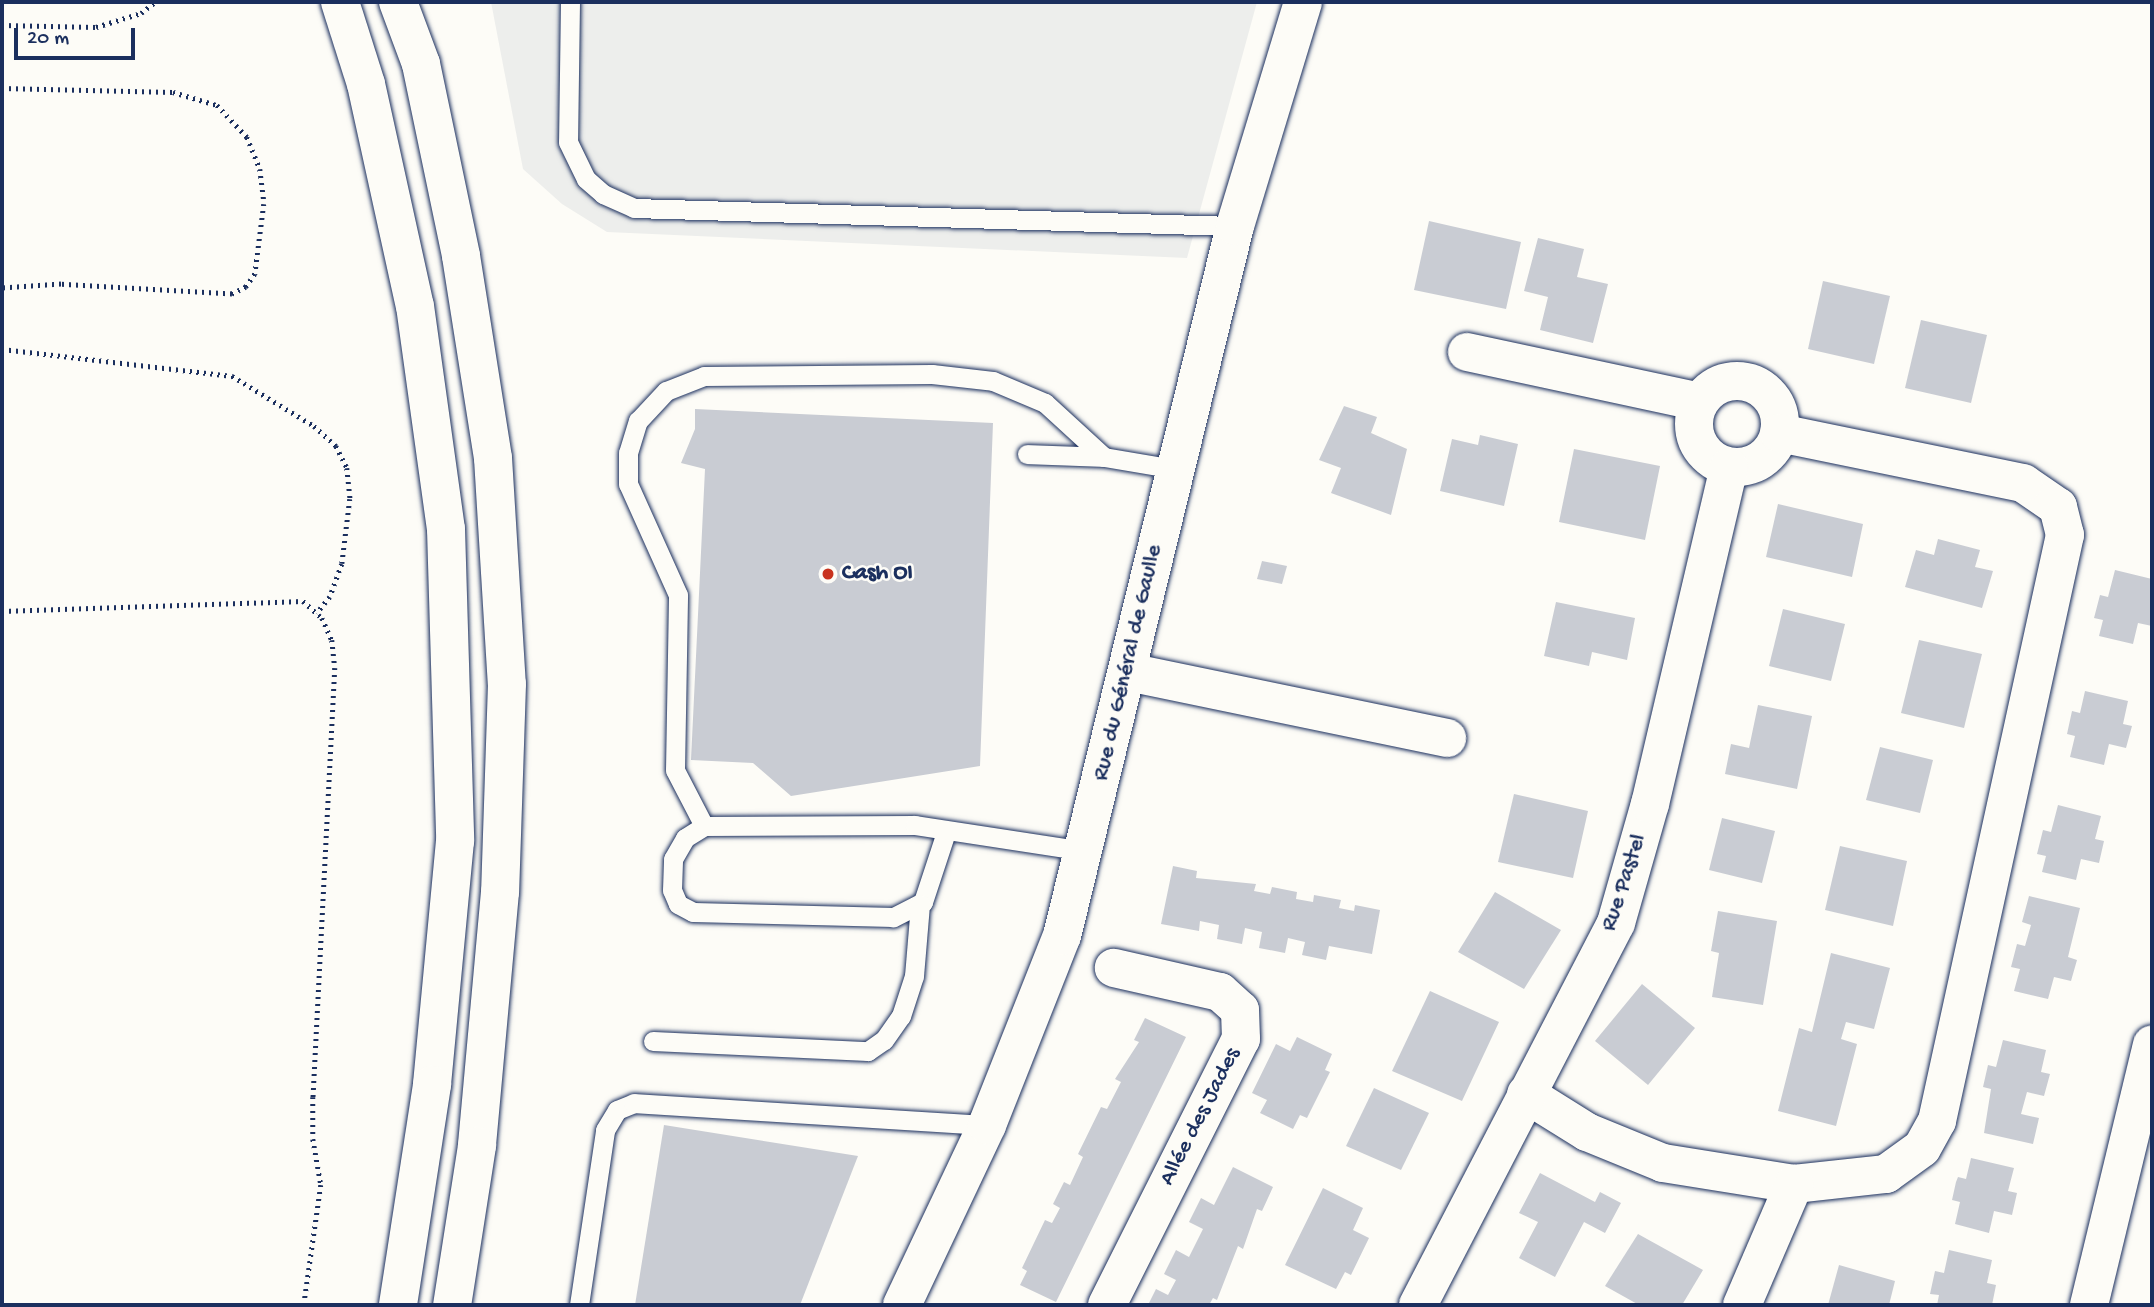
<!DOCTYPE html>
<html>
<head>
<meta charset="utf-8">
<style>
  body { margin:0 }
  #map { position:relative; width:2154px; height:1307px; overflow:hidden; background:#fdfcf7; font-family:"Gochi Hand",sans-serif }
  div>[style] { position:absolute }
  [style*='--x'] { left:calc(var(--x)*1px); top:calc(var(--y)*1px); width:calc(var(--w)*1px); rotate:calc(var(--a)*1deg) }
  .built>* { inset:0; background:#edeeec }
  .building>* { inset:0; background:#c9ccd3 }
  .path>* { height:4.5px; margin-top:-2.25px; transform-origin:0; background:repeating-linear-gradient(90deg,#1b2f5e 0 2px,transparent 0 7px) }
  .roads { filter:drop-shadow(0 0 2px #1b2f5e) drop-shadow(0 0 2px #1b2f5e) }
  .service>* { height:19px; margin:-9.5px; padding:0 9.5px; transform-origin:9.5px; border-radius:9.5px; background:#fdfcf7 }
  .minor>* { height:38px; margin:-19px; padding:0 19px; transform-origin:19px; border-radius:19px; background:#fdfcf7 }
  .minor>.ring { margin:-19px; padding:0; box-sizing:content-box; background:none; border:38px solid #fdfcf7; border-radius:50% }
  .tertiary>* { height:38px; margin:-19px; padding:0 19px; transform-origin:19px; border-radius:19px; background:#fdfcf7 }
  .trunk>* { height:38px; margin:-19px; padding:0 19px; transform-origin:19px; border-radius:19px; background:#fdfcf7 }
  .dots>* { width:19px; height:19px; translate:-50% -50%; box-sizing:border-box; border:4px solid #fdfcf7; border-radius:50% }
  span { translate:-50% -50%; white-space:nowrap; text-align:center; line-height:1.15; -webkit-text-stroke:5px #fdfcf7; paint-order:stroke }
  .poi-label { font-size:23px; color:#1b2f5e; font-weight:700 }
  .left { translate:0 -50%; text-align:left }
  .street-label { font-size:23px; color:#1b2f5e }
  .frame { position:absolute; inset:0; border:4px solid #1b2f5e; pointer-events:none }
  .scale { position:absolute; left:14px; top:28px; width:121px; height:32px; box-sizing:border-box; border:4px solid #1b2f5e; border-top:0; padding-left:9px; font-size:21px; line-height:24px; white-space:nowrap; color:#1b2f5e; -webkit-text-stroke:5px #fdfcf7; paint-order:stroke }
</style>
</head>
<body>
<div id="map">
  <div class="built">
    <div style="clip-path:polygon(491px 2px,1257px 2px,1187px 258px,607px 232px,562px 204px,523px 169px)"></div>
  </div>
  <div class="building">
    <div style="clip-path:polygon(1429px 221px,1521px 242px,1506px 309px,1414px 290px)"></div>
    <div style="clip-path:polygon(1538px 238px,1584px 249px,1577px 277px,1608px 284px,1593px 343px,1540px 330px,1548px 297px,1524px 291px)"></div>
    <div style="clip-path:polygon(1823px 281px,1890px 296px,1874px 364px,1808px 349px)"></div>
    <div style="clip-path:polygon(1921px 320px,1987px 335px,1971px 403px,1905px 388px)"></div>
    <div style="clip-path:polygon(1344px 406px,1377px 417px,1371px 433px,1407px 449px,1391px 515px,1331px 493px,1341px 468px,1319px 460px)"></div>
    <div style="clip-path:polygon(695px 409px,993px 423px,980px 766px,791px 796px,753px 763px,691px 760px,705px 469px,681px 463px,695px 429px)"></div>
    <div style="clip-path:polygon(1480px 435px,1518px 444px,1504px 506px,1440px 491px,1452px 439px,1478px 445px)"></div>
    <div style="clip-path:polygon(1574px 449px,1660px 466px,1645px 540px,1559px 522px)"></div>
    <div style="clip-path:polygon(1778px 504px,1863px 524px,1852px 577px,1766px 557px)"></div>
    <div style="clip-path:polygon(1938px 539px,1980px 550px,1975px 567px,1993px 571px,1982px 608px,1905px 587px,1916px 550px,1934px 555px)"></div>
    <div style="clip-path:polygon(1262px 561px,1287px 566px,1282px 584px,1257px 579px)"></div>
    <div style="clip-path:polygon(2115px 570px,2152px 579px,2152px 626px,2138px 623px,2133px 644px,2099px 636px,2103px 620px,2094px 618px,2100px 595px,2108px 597px)"></div>
    <div style="clip-path:polygon(1556px 602px,1635px 618px,1627px 660px,1592px 652px,1589px 666px,1544px 656px)"></div>
    <div style="clip-path:polygon(1783px 609px,1845px 624px,1831px 681px,1769px 666px)"></div>
    <div style="clip-path:polygon(1919px 640px,1982px 654px,1964px 728px,1901px 713px)"></div>
    <div style="clip-path:polygon(2085px 691px,2128px 701px,2123px 724px,2132px 726px,2126px 748px,2109px 744px,2104px 765px,2070px 757px,2075px 736px,2067px 734px,2072px 711px,2080px 713px)"></div>
    <div style="clip-path:polygon(1758px 705px,1812px 716px,1797px 789px,1725px 774px,1731px 744px,1749px 748px)"></div>
    <div style="clip-path:polygon(1880px 747px,1933px 760px,1920px 813px,1866px 800px)"></div>
    <div style="clip-path:polygon(1514px 794px,1588px 811px,1573px 878px,1498px 862px)"></div>
    <div style="clip-path:polygon(2058px 805px,2101px 816px,2095px 839px,2104px 841px,2099px 863px,2081px 859px,2076px 880px,2042px 872px,2046px 856px,2037px 854px,2043px 830px,2051px 832px)"></div>
    <div style="clip-path:polygon(1722px 818px,1775px 831px,1762px 883px,1709px 870px)"></div>
    <div style="clip-path:polygon(1840px 846px,1907px 861px,1893px 926px,1825px 910px)"></div>
    <div style="clip-path:polygon(1173px 866px,1197px 871px,1196px 878px,1256px 884px,1254px 891px,1270px 894px,1272px 887px,1297px 892px,1296px 899px,1313px 902px,1314px 895px,1341px 900px,1339px 908px,1354px 911px,1355px 905px,1380px 910px,1372px 954px,1329px 946px,1326px 960px,1302px 955px,1305px 942px,1288px 938px,1285px 953px,1259px 948px,1262px 932px,1245px 928px,1242px 944px,1217px 939px,1219px 925px,1200px 921px,1199px 931px,1161px 924px)"></div>
    <div style="clip-path:polygon(1495px 892px,1561px 930px,1524px 989px,1458px 952px)"></div>
    <div style="clip-path:polygon(2029px 896px,2080px 908px,2068px 957px,2077px 960px,2071px 981px,2054px 977px,2048px 999px,2014px 991px,2020px 969px,2011px 967px,2017px 944px,2025px 946px,2031px 925px,2022px 922px)"></div>
    <div style="clip-path:polygon(1718px 911px,1777px 921px,1763px 1005px,1712px 997px,1719px 953px,1711px 951px)"></div>
    <div style="clip-path:polygon(1831px 953px,1890px 968px,1874px 1029px,1846px 1022px,1841px 1039px,1857px 1044px,1836px 1126px,1778px 1111px,1799px 1028px,1812px 1032px)"></div>
    <div style="clip-path:polygon(1642px 984px,1695px 1028px,1648px 1085px,1595px 1041px)"></div>
    <div style="clip-path:polygon(1430px 991px,1499px 1022px,1462px 1101px,1392px 1071px)"></div>
    <div style="clip-path:polygon(1145px 1018px,1186px 1037px,1056px 1302px,1020px 1285px,1027px 1271px,1022px 1268px,1045px 1220px,1052px 1223px,1060px 1208px,1053px 1204px,1064px 1182px,1070px 1185px,1083px 1157px,1078px 1154px,1101px 1107px,1107px 1109px,1121px 1082px,1115px 1079px,1139px 1042px,1134px 1040px)"></div>
    <div style="clip-path:polygon(1297px 1037px,1332px 1054px,1325px 1070px,1330px 1072px,1307px 1118px,1300px 1115px,1293px 1129px,1260px 1113px,1267px 1100px,1252px 1093px,1276px 1044px,1290px 1051px)"></div>
    <div style="clip-path:polygon(2003px 1040px,2046px 1050px,2041px 1072px,2050px 1074px,2044px 1096px,2027px 1092px,2021px 1114px,2039px 1118px,2033px 1144px,1984px 1133px,1991px 1089px,1983px 1087px,1988px 1065px,1996px 1067px)"></div>
    <div style="clip-path:polygon(1374px 1088px,1429px 1113px,1401px 1170px,1346px 1146px)"></div>
    <div style="clip-path:polygon(664px 1125px,858px 1156px,800px 1305px,635px 1305px)"></div>
    <div style="clip-path:polygon(1971px 1158px,2014px 1168px,2008px 1191px,2017px 1193px,2012px 1215px,1994px 1211px,1989px 1233px,1955px 1224px,1960px 1202px,1952px 1200px,1956px 1182px,1958px 1177px,1966px 1179px)"></div>
    <div style="clip-path:polygon(1233px 1167px,1273px 1187px,1262px 1211px,1257px 1209px,1243px 1249px,1238px 1246px,1217px 1300px,1213px 1298px,1209px 1305px,1148px 1305px,1156px 1289px,1168px 1295px,1176px 1280px,1164px 1274px,1176px 1250px,1189px 1257px,1203px 1229px,1189px 1222px,1201px 1198px,1214px 1205px)"></div>
    <div style="clip-path:polygon(1540px 1173px,1595px 1202px,1600px 1192px,1621px 1203px,1605px 1233px,1584px 1222px,1555px 1277px,1519px 1258px,1538px 1222px,1519px 1213px)"></div>
    <div style="clip-path:polygon(1323px 1188px,1363px 1208px,1353px 1230px,1369px 1238px,1351px 1275px,1345px 1272px,1336px 1289px,1285px 1265px)"></div>
    <div style="clip-path:polygon(1638px 1234px,1703px 1270px,1682px 1305px,1639px 1305px,1605px 1286px)"></div>
    <div style="clip-path:polygon(1949px 1250px,1992px 1260px,1987px 1283px,1996px 1285px,1992px 1305px,1937px 1305px,1939px 1295px,1930px 1294px,1935px 1271px,1944px 1273px)"></div>
    <div style="clip-path:polygon(1839px 1265px,1895px 1281px,1889px 1305px,1828px 1305px)"></div>
  </div>
  <div class="path">
    <div style="--x:2;--y:25;--w:94;--a:1.2"></div>
    <div style="--x:96;--y:27;--w:47;--a:-17.3"></div>
    <div style="--x:141;--y:13;--w:18;--a:-38"></div>
    <div style="--x:2;--y:88;--w:171;--a:1.3"></div>
    <div style="--x:173;--y:92;--w:46;--a:16.5"></div>
    <div style="--x:217;--y:105;--w:44;--a:46.8"></div>
    <div style="--x:247;--y:137;--w:35;--a:68"></div>
    <div style="--x:260;--y:169;--w:35;--a:83"></div>
    <div style="--x:264;--y:204;--w:71;--a:97.3"></div>
    <div style="--x:255;--y:274;--w:16;--a:125"></div>
    <div style="--x:246;--y:287;--w:16;--a:153"></div>
    <div style="--x:232;--y:294;--w:171;--a:-176.7"></div>
    <div style="--x:61;--y:284;--w:59;--a:176.1"></div>
    <div style="--x:2;--y:349;--w:232;--a:6.7"></div>
    <div style="--x:232;--y:376;--w:96;--a:31.4"></div>
    <div style="--x:314;--y:426;--w:30;--a:42"></div>
    <div style="--x:336;--y:446;--w:25;--a:63"></div>
    <div style="--x:347;--y:468;--w:31;--a:84"></div>
    <div style="--x:350;--y:499;--w:65;--a:97"></div>
    <div style="--x:342;--y:564;--w:35;--a:110"></div>
    <div style="--x:330;--y:597;--w:21;--a:129"></div>
    <div style="--x:2;--y:611;--w:301;--a:-1.9"></div>
    <div style="--x:303;--y:601;--w:25;--a:42"></div>
    <div style="--x:322;--y:618;--w:24;--a:66"></div>
    <div style="--x:332;--y:640;--w:28;--a:84"></div>
    <div style="--x:335;--y:668;--w:430;--a:92.9"></div>
    <div style="--x:313;--y:1097;--w:42;--a:90"></div>
    <div style="--x:313;--y:1139;--w:47;--a:80.1"></div>
    <div style="--x:321;--y:1185;--w:121;--a:98.1"></div>
  </div>
  <div class="roads">
    <div class="service">
      <div style="--x:570;--y:2;--w:140;--a:90.8"></div>
      <div style="--x:568;--y:142;--w:41;--a:64.1"></div>
      <div style="--x:586;--y:179;--w:23;--a:41"></div>
      <div style="--x:603;--y:194;--w:34;--a:24"></div>
      <div style="--x:634;--y:208;--w:601;--a:1.72"></div>
      <div style="--x:1027;--y:454;--w:77;--a:2.2"></div>
      <div style="--x:704;--y:826;--w:63;--a:-117.4"></div>
      <div style="--x:675;--y:770;--w:175;--a:-89"></div>
      <div style="--x:678;--y:595;--w:122;--a:-114.2"></div>
      <div style="--x:628;--y:484;--w:31;--a:-90"></div>
      <div style="--x:628;--y:453;--w:34;--a:-73"></div>
      <div style="--x:638;--y:421;--w:41;--a:-47"></div>
      <div style="--x:666;--y:391;--w:41;--a:-21.5"></div>
      <div style="--x:704;--y:376;--w:228;--a:-0.5"></div>
      <div style="--x:932;--y:374;--w:61;--a:6.5"></div>
      <div style="--x:993;--y:381;--w:56;--a:22.9"></div>
      <div style="--x:1045;--y:403;--w:80;--a:42.5"></div>
      <div style="--x:1104;--y:457;--w:72;--a:9.6"></div>
      <div style="--x:946;--y:832;--w:74;--a:108.2"></div>
      <div style="--x:923;--y:902;--w:34;--a:153"></div>
      <div style="--x:893;--y:917;--w:200;--a:-178.6"></div>
      <div style="--x:693;--y:912;--w:17;--a:-152"></div>
      <div style="--x:678;--y:904;--w:15;--a:-113"></div>
      <div style="--x:672;--y:890;--w:31;--a:-88"></div>
      <div style="--x:673;--y:859;--w:24;--a:-60"></div>
      <div style="--x:685;--y:838;--w:22;--a:-32"></div>
      <div style="--x:704;--y:826;--w:211;--a:-0.3"></div>
      <div style="--x:915;--y:825;--w:171;--a:8.7"></div>
      <div style="--x:653;--y:1041;--w:215;--a:2.7"></div>
      <div style="--x:868;--y:1051;--w:19;--a:-35"></div>
      <div style="--x:884;--y:1040;--w:29;--a:-55"></div>
      <div style="--x:901;--y:1016;--w:42;--a:-72"></div>
      <div style="--x:914;--y:976;--w:72;--a:-85.2"></div>
      <div style="--x:579;--y:1305;--w:177;--a:-81.5"></div>
      <div style="--x:605;--y:1130;--w:23;--a:-59"></div>
      <div style="--x:617;--y:1110;--w:18;--a:-22"></div>
      <div style="--x:634;--y:1103;--w:354;--a:3.6"></div>
    </div>
    <div class="minor">
      <div style="--x:1467;--y:352;--w:238;--a:12.1"></div>
      <div class="ring" style="left:1694px;top:381px;width:48px;height:48px"></div>
      <div style="--x:1128;--y:672;--w:326;--a:11.7"></div>
      <div style="--x:1526;--y:1094;--w:72;--a:31.9"></div>
      <div style="--x:1587;--y:1132;--w:82;--a:22.2"></div>
      <div style="--x:1663;--y:1163;--w:133;--a:9.1"></div>
      <div style="--x:1794;--y:1184;--w:93;--a:-6.2"></div>
      <div style="--x:1886;--y:1174;--w:44;--a:-35.8"></div>
      <div style="--x:1922;--y:1148;--w:31;--a:-61"></div>
      <div style="--x:1937;--y:1121;--w:600;--a:-77.68"></div>
      <div style="--x:2065;--y:535;--w:29;--a:-104"></div>
      <div style="--x:2058;--y:507;--w:42;--a:-145.6"></div>
      <div style="--x:2023;--y:483;--w:249;--a:-168.4"></div>
      <div style="--x:1107;--y:1305;--w:298;--a:-63.3"></div>
      <div style="--x:1241;--y:1039;--w:29;--a:-92"></div>
      <div style="--x:1240;--y:1010;--w:27;--a:-138"></div>
      <div style="--x:1220;--y:992;--w:109;--a:-167.2"></div>
      <div style="--x:1418;--y:1305;--w:430;--a:-62.6"></div>
      <div style="--x:1616;--y:923;--w:124;--a:-74.1"></div>
      <div style="--x:1650;--y:804;--w:346;--a:-76.8"></div>
      <div style="--x:1742;--y:1305;--w:132;--a:-66.7"></div>
    </div>
    <div class="tertiary">
      <div style="--x:902;--y:1305;--w:199;--a:-64.7"></div>
      <div style="--x:987;--y:1125;--w:203;--a:-68.4"></div>
      <div style="--x:1062;--y:936;--w:731;--a:-76.31"></div>
      <div style="--x:1235;--y:226;--w:234;--a:-73.1"></div>
      <div style="--x:2089;--y:1305;--w:268;--a:-76.4"></div>
    </div>
    <div class="trunk">
      <div style="--x:340;--y:2;--w:86;--a:72.4"></div>
      <div style="--x:366;--y:84;--w:227;--a:77.6"></div>
      <div style="--x:415;--y:306;--w:225;--a:82.1"></div>
      <div style="--x:446;--y:529;--w:312;--a:88.3"></div>
      <div style="--x:455;--y:841;--w:245;--a:95.4"></div>
      <div style="--x:432;--y:1085;--w:223;--a:98.8"></div>
      <div style="--x:398;--y:2;--w:66;--a:69.6"></div>
      <div style="--x:421;--y:64;--w:196;--a:78.2"></div>
      <div style="--x:461;--y:256;--w:205;--a:81"></div>
      <div style="--x:493;--y:458;--w:226;--a:86.5"></div>
      <div style="--x:507;--y:684;--w:208;--a:91.9"></div>
      <div style="--x:500;--y:892;--w:255;--a:95.2"></div>
      <div style="--x:477;--y:1146;--w:161;--a:98.9"></div>
    </div>
  </div>
  <div class="dots">
    <div style="left:828px;top:574px;background:#c8321e"></div>
  </div>
  <div class="poi-label">
    <span class="left" style="left:842px;top:574px">Cash OI</span>
  </div>
  <div class="street-label">
    <span style="left:1129px;top:663px;rotate:-77deg">Rue du Général de Gaulle</span>
    <span style="left:1625px;top:883px;rotate:-72deg">Rue Pastel</span>
    <span style="left:1201px;top:1117px;rotate:-63deg">Allée des Jades</span>
  </div>
  <div class="frame"></div>
  <div class="scale">20 m</div>
</div>
</body>
</html>
